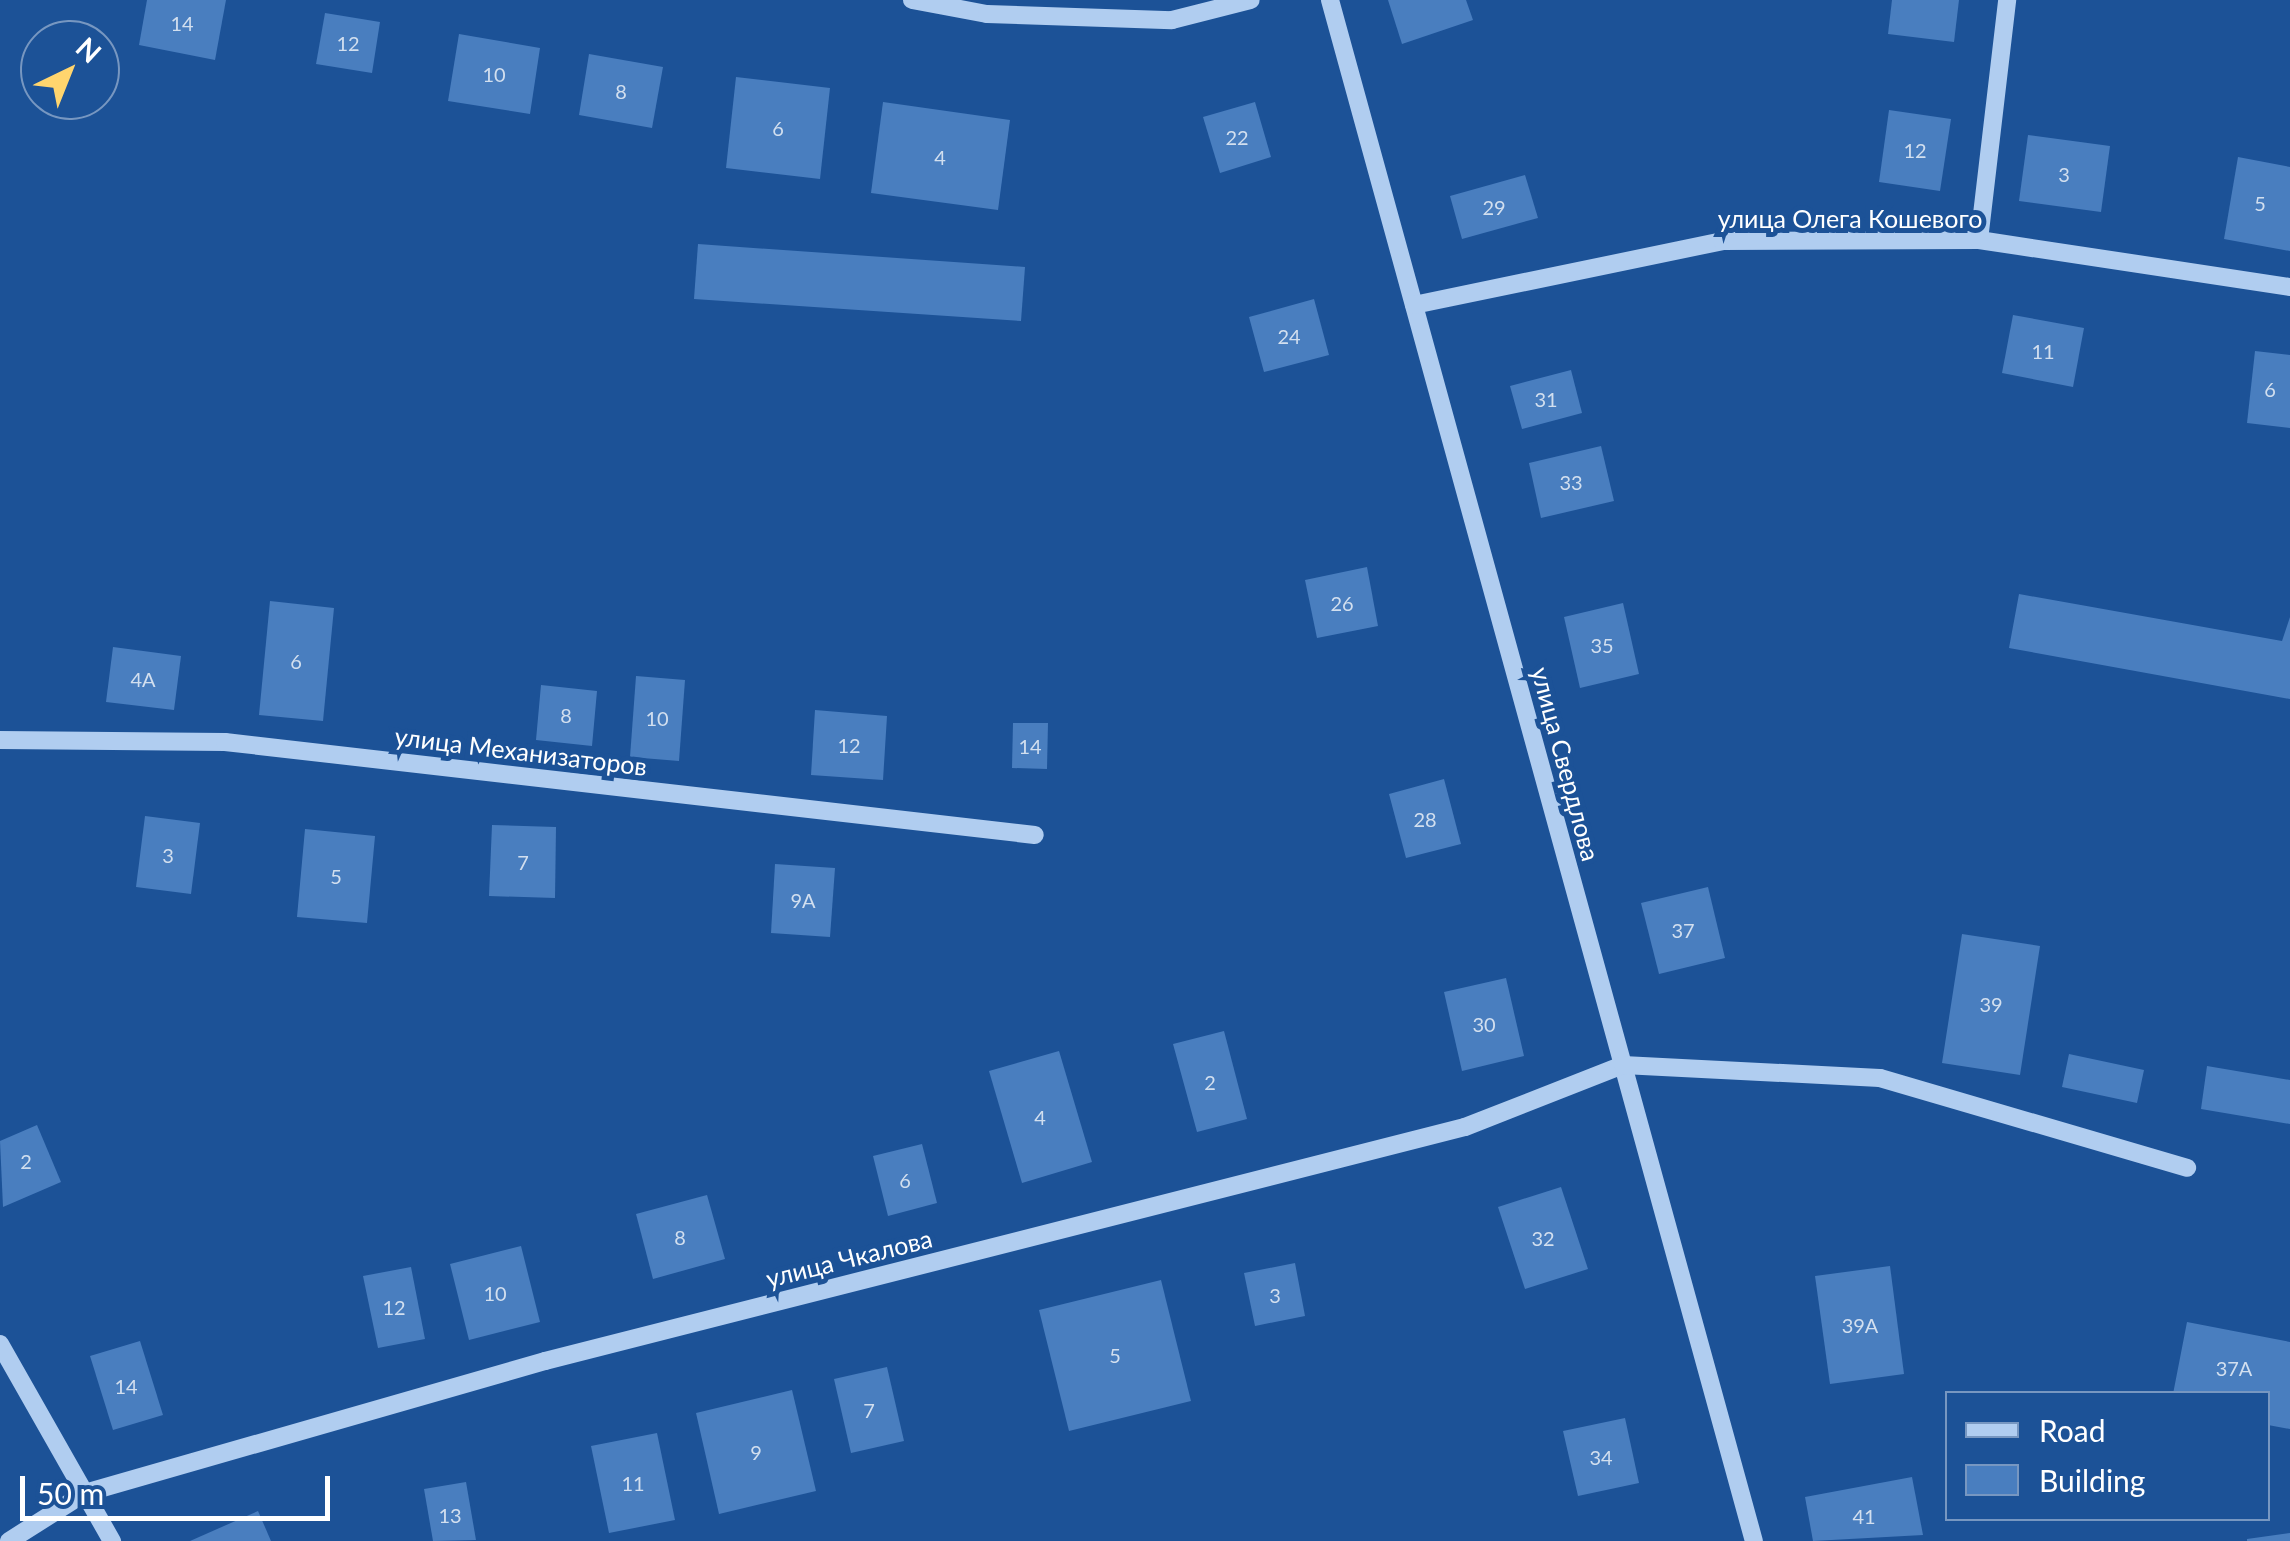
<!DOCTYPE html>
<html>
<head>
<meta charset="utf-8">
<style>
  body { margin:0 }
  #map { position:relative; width:2290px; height:1541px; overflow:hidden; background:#1c5297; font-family:Lato,sans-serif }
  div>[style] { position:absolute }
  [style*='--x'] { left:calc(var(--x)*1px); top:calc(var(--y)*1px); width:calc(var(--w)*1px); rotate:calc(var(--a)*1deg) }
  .building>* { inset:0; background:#497ebf }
  .minor>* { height:18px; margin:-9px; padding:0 9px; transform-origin:9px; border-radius:9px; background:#b0cdf0 }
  span { translate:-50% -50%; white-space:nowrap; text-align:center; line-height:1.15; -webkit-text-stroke:10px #1c5297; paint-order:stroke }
  .number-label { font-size:20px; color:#d2dfef }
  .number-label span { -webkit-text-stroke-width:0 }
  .street-label { font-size:25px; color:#fff }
  .legend { position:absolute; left:1945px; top:1391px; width:325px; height:130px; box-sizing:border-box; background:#1c5297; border:2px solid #7797c1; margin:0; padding:12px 18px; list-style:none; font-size:30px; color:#fff }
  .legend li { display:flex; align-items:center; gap:20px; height:50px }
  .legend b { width:50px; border:2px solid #7797c1 }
  .north { position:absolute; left:20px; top:20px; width:100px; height:100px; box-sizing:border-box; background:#1c5297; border:2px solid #7797c1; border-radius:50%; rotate:43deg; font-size:28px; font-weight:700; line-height:40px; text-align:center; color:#fff }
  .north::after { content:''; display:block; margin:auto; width:35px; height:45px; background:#ffd56e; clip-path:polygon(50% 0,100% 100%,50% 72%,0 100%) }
  .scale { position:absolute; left:20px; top:1476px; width:310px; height:45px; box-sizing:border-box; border:5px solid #fff; border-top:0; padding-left:12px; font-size:30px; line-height:35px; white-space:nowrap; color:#fff; -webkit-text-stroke:8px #1c5297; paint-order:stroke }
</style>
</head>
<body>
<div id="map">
  <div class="building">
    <div style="clip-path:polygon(147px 0,226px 0,215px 60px,139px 45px)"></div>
    <div style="clip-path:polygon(1388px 0,1466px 0,1473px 20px,1402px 44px)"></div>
    <div style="clip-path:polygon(1892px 0,1959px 0,1954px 42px,1888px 34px)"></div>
    <div style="clip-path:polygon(325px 13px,380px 22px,372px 73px,316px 64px)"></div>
    <div style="clip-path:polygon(459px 34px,540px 48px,530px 114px,448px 101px)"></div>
    <div style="clip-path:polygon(589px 54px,663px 67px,652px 128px,579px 115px)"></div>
    <div style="clip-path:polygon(736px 77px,830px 88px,820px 179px,726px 168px)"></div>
    <div style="clip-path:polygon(883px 102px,1010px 120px,998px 210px,871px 193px)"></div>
    <div style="clip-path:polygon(1255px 102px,1271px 157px,1220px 173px,1203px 117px)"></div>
    <div style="clip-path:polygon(1889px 110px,1951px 119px,1940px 191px,1879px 182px)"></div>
    <div style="clip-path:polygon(2028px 135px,2110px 146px,2101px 212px,2019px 201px)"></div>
    <div style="clip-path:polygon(2238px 157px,2290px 167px,2290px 251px,2224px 239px)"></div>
    <div style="clip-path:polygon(1525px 175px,1538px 218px,1462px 239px,1450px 196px)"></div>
    <div style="clip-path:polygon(698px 244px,1025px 267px,1021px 321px,694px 299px)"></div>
    <div style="clip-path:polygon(1314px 299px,1329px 355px,1264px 372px,1249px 317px)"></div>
    <div style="clip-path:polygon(2013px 315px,2084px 328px,2073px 387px,2002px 373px)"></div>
    <div style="clip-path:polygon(2255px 351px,2290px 355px,2290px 428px,2247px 423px)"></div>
    <div style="clip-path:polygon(1571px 370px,1582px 413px,1522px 429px,1510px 386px)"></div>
    <div style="clip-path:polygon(1601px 446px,1614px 501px,1541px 518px,1529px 463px)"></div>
    <div style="clip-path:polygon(1367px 567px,1378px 626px,1317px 638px,1305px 580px)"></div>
    <div style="clip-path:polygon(2019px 594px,2282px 641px,2290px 617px,2290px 699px,2009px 648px)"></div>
    <div style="clip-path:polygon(270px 601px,334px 608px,323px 721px,259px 715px)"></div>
    <div style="clip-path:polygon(1623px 603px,1639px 674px,1580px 688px,1564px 617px)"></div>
    <div style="clip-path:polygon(113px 647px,181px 656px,174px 710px,106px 702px)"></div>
    <div style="clip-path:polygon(636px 676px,685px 680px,679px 761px,630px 757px)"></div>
    <div style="clip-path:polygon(541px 685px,597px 691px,592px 746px,536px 740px)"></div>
    <div style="clip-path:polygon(815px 710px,887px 716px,883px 780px,811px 775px)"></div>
    <div style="clip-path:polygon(1013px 723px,1048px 723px,1047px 769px,1012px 768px)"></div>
    <div style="clip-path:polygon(1444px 779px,1461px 844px,1406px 858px,1389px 794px)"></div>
    <div style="clip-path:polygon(145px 816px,200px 823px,191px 894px,136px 887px)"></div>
    <div style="clip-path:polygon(492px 825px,556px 827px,555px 898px,489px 896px)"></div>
    <div style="clip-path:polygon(305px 829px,375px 836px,367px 923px,297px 917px)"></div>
    <div style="clip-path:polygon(775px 864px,835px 868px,830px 937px,771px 933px)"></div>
    <div style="clip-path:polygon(1708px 887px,1725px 958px,1659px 974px,1641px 903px)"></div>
    <div style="clip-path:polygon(1962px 934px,2040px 946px,2020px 1075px,1942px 1063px)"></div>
    <div style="clip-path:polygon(1506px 978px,1524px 1056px,1462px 1071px,1444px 992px)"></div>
    <div style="clip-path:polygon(1224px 1031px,1247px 1119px,1197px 1132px,1173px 1044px)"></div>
    <div style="clip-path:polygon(1059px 1051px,1092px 1162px,1022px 1183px,989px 1071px)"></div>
    <div style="clip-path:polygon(2069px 1054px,2144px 1070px,2137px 1103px,2062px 1087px)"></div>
    <div style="clip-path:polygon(2207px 1066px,2290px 1080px,2290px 1124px,2201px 1109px)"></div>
    <div style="clip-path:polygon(37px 1125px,61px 1182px,3px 1207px,0 1141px)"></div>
    <div style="clip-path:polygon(922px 1144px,937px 1203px,888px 1216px,873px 1156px)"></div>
    <div style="clip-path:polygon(1561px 1187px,1588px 1269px,1525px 1289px,1498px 1207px)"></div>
    <div style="clip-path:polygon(707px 1195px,725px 1259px,653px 1279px,636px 1214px)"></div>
    <div style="clip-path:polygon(521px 1246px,540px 1322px,469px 1340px,450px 1264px)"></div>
    <div style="clip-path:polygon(1295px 1263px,1305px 1316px,1255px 1326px,1244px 1273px)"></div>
    <div style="clip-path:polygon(1890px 1266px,1904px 1374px,1830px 1384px,1815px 1276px)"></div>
    <div style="clip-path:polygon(411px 1267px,425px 1339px,378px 1348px,363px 1276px)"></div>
    <div style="clip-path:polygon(1161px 1280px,1191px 1401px,1069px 1431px,1039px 1310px)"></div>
    <div style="clip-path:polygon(2187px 1322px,2290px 1342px,2290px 1429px,2268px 1425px,2268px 1394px,2173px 1394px)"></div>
    <div style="clip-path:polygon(140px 1341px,163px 1415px,113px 1430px,90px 1356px)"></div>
    <div style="clip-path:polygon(887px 1367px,904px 1441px,851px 1453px,834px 1379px)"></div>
    <div style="clip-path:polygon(792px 1390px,816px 1491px,719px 1514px,696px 1413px)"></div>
    <div style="clip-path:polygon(1625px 1418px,1639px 1483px,1578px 1496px,1563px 1431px)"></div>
    <div style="clip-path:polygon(657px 1433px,675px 1520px,609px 1533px,591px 1446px)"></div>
    <div style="clip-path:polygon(1912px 1477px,1923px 1535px,1813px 1541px,1805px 1497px)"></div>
    <div style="clip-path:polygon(466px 1482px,476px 1540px,433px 1541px,424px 1489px)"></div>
    <div style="clip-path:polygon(258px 1511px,271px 1541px,190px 1541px)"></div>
    <div style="clip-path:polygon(2290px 1533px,2290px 1541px,2247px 1541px,2247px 1539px)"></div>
  </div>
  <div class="minor">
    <div style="--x:912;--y:0;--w:76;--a:10.6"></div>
    <div style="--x:987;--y:14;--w:185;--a:1.9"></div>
    <div style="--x:1172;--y:20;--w:81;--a:-14.2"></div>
    <div style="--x:1330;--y:0;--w:1598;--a:74.62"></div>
    <div style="--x:1979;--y:240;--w:242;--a:-83.3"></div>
    <div style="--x:1414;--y:305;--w:315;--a:-11.7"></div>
    <div style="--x:1722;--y:241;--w:257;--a:-0.2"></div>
    <div style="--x:1979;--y:240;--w:315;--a:8.6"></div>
    <div style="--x:0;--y:740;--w:225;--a:0.5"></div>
    <div style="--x:225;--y:742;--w:815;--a:6.55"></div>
    <div style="--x:0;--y:1344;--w:227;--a:60.4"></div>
    <div style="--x:9;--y:1541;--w:90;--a:-32.3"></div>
    <div style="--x:85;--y:1493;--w:479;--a:-16"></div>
    <div style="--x:545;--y:1361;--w:949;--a:-14.27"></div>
    <div style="--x:1465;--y:1127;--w:170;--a:-21.4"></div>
    <div style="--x:1623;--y:1065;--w:257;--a:2.9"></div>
    <div style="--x:1880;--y:1078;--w:320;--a:16.3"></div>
  </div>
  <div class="number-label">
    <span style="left:182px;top:23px">14</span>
    <span style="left:348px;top:43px">12</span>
    <span style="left:494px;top:74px">10</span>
    <span style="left:621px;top:91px">8</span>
    <span style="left:778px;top:128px">6</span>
    <span style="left:1237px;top:137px">22</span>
    <span style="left:1915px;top:150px">12</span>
    <span style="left:940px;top:157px">4</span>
    <span style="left:2064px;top:174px">3</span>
    <span style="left:2260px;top:203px">5</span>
    <span style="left:1494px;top:207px">29</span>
    <span style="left:1289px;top:336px">24</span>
    <span style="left:2043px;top:351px">11</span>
    <span style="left:2270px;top:389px">6</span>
    <span style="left:1546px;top:399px">31</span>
    <span style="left:1571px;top:482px">33</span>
    <span style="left:1342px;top:603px">26</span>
    <span style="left:1602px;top:645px">35</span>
    <span style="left:296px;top:661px">6</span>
    <span style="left:143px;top:679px">4А</span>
    <span style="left:566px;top:715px">8</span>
    <span style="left:657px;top:718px">10</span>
    <span style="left:849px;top:745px">12</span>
    <span style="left:1030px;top:746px">14</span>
    <span style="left:1425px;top:819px">28</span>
    <span style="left:168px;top:855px">3</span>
    <span style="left:523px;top:862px">7</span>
    <span style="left:336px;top:876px">5</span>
    <span style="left:803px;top:900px">9А</span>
    <span style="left:1683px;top:930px">37</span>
    <span style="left:1991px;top:1004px">39</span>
    <span style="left:1484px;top:1024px">30</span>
    <span style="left:1210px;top:1082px">2</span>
    <span style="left:1040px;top:1117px">4</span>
    <span style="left:26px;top:1161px">2</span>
    <span style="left:905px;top:1180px">6</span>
    <span style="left:680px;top:1237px">8</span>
    <span style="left:1543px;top:1238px">32</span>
    <span style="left:495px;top:1293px">10</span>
    <span style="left:1275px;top:1295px">3</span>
    <span style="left:394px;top:1307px">12</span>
    <span style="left:1860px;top:1325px">39А</span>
    <span style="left:1115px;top:1355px">5</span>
    <span style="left:2234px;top:1368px">37А</span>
    <span style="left:126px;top:1386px">14</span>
    <span style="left:869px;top:1410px">7</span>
    <span style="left:756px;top:1452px">9</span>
    <span style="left:1601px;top:1457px">34</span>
    <span style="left:633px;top:1483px">11</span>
    <span style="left:450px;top:1515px">13</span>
    <span style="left:1864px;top:1516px">41</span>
  </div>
  <div class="street-label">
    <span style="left:1850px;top:218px">улица Олега Кошевого</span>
    <span style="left:521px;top:751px;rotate:7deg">улица Механизаторов</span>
    <span style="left:1566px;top:764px;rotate:75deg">улица Свердлова</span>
    <span style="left:849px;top:1258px;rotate:-14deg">улица Чкалова</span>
  </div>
  <ul class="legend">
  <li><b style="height:12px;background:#b0cdf0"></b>Road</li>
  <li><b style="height:28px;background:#497ebf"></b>Building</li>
  </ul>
  <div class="north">N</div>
  <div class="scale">50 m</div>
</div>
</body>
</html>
